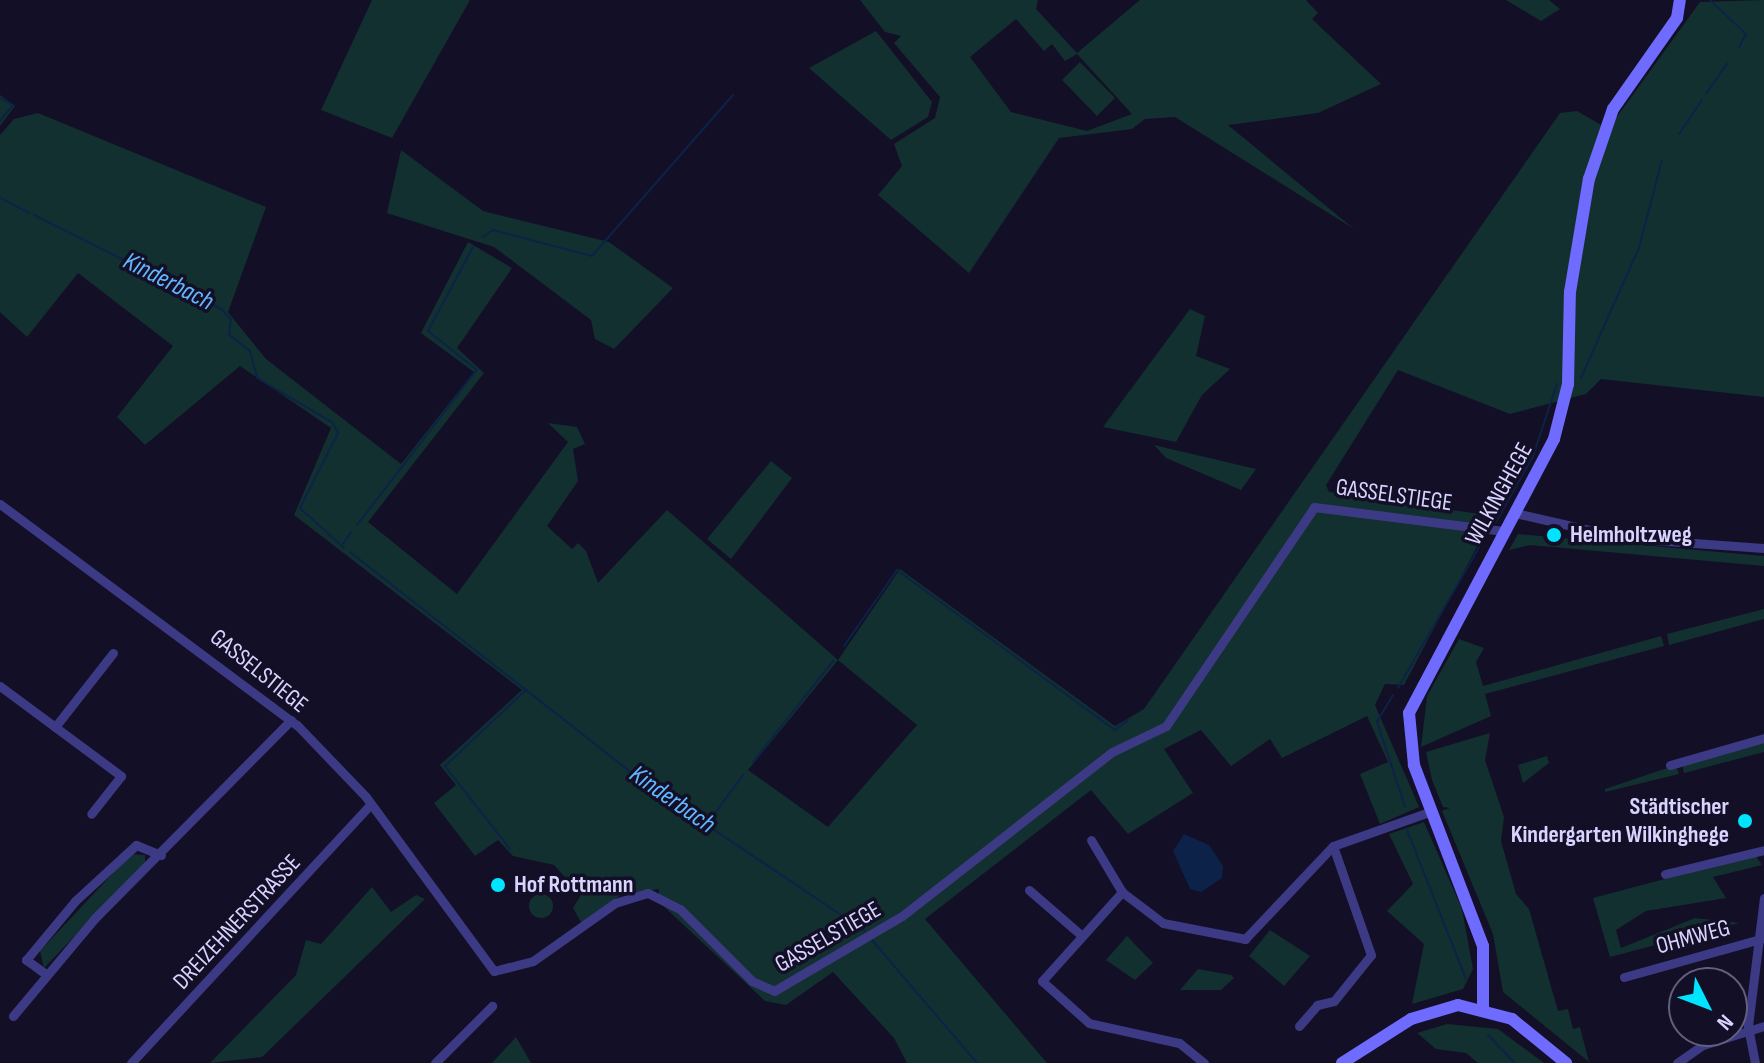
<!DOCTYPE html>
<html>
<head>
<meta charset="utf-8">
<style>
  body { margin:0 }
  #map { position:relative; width:1764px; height:1063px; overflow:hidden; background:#130f26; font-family:"Sofia Sans Condensed",sans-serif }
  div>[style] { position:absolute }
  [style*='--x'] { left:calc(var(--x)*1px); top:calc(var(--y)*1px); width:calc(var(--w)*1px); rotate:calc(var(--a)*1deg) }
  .green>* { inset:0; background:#12302f }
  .round { border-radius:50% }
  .water>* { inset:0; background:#0c2248 }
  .stream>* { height:2px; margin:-1px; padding:0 1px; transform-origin:1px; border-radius:1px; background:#0c2248 }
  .street>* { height:9px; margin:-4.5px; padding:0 4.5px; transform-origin:4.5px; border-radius:4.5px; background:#3d3a85 }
  .secondary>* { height:12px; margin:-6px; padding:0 6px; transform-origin:6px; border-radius:6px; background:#6f6bff }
  .dots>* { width:22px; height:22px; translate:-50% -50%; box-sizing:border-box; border:4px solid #130f26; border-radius:50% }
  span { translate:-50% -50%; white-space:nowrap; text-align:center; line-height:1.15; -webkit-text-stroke:7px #130f26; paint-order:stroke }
  .street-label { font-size:24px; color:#d9d4ff }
  .poi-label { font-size:24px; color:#d9d4ff; font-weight:700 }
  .left { translate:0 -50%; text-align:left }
  .right { translate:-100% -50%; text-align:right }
  .water-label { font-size:26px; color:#62b6ff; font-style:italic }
  .north { position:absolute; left:1668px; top:967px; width:80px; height:80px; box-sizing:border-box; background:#130f26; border:2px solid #625e7d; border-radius:50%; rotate:132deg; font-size:22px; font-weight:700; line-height:32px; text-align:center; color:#d9d4ff }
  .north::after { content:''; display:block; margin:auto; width:28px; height:36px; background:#00e5ff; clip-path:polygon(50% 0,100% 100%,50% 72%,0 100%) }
</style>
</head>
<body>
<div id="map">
  <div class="green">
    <div style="clip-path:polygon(372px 0,470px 0,392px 138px,321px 110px)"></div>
    <div style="clip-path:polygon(evenodd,860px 0,1038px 0,1036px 9px,1077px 53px,1140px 0,1306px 0,1318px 13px,1312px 19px,1381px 84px,1318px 113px,1228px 125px,1354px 229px,1175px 117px,1145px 119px,1132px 129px,1059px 138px,969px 273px,878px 195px,902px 166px,894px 144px,935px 118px,940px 97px,894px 43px,901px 36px,885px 32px,860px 0,1016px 19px,1044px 51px,1052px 44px,1065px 61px,1077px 54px,1132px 114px,1087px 131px,1011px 112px,970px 57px,1016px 19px)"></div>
    <div style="clip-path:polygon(1506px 0,1549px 0,1560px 9px,1541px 21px)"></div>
    <div style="clip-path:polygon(evenodd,1764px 0,1764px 397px,1601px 379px,1586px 394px,1510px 414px,1398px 370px,1326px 485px,1329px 492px,1493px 516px,1404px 685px,1385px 684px,1375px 705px,1419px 807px,1380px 824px,1360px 774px,1388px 762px,1367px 716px,1282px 758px,1270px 739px,1231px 766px,1201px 730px,1164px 749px,1193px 793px,1128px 834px,1091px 790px,925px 919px,1047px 1063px,907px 1063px,894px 1038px,833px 972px,786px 1005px,765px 1001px,658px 901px,659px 889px,621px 895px,582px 924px,573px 908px,581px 895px,554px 865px,513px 856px,498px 840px,475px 856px,434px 803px,456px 785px,440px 765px,522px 690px,294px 515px,331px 428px,240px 366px,145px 445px,117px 417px,173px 346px,78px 273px,27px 337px,0 312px,0 135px,14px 119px,38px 113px,266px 207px,228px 312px,266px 359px,401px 464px,474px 372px,421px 333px,468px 242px,512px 268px,457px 348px,484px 373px,368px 522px,457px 594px,568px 442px,548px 423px,577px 427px,585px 444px,573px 449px,578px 481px,547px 526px,572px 549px,578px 543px,586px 551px,598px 583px,667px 510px,838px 660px,900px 569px,1115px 726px,1144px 709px,1560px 113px,1577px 111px,1608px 129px,1700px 2px,1764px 0,838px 660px,917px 725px,828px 827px,748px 770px,838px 660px)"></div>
    <div style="clip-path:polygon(876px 31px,932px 102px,928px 117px,891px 140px,809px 68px)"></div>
    <div style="clip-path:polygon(1080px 62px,1115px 98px,1097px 116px,1062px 80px)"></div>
    <div style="clip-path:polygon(0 95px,15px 106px,0 126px)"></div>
    <div style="clip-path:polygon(401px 150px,483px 211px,609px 242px,673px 288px,614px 349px,595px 339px,591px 320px,494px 247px,387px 213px)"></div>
    <div style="clip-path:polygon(1190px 309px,1205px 316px,1196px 356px,1230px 369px,1202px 395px,1176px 442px,1103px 427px)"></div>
    <div style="clip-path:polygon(1154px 445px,1256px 469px,1241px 490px,1166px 458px)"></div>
    <div style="clip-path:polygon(771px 461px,792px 478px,731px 559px,707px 539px)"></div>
    <div style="clip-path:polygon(1518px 534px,1764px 556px,1764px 566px,1530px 545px,1509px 550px)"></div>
    <div style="clip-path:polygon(1764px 609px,1764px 619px,1669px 645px,1667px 634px)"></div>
    <div style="clip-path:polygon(1661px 636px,1664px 646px,1485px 694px,1491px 716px,1421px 747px,1427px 696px,1459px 639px,1484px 648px,1476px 662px,1483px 686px)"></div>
    <div style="clip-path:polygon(1490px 733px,1485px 760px,1504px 817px,1501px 841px,1516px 894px,1529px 909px,1558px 1011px,1568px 1009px,1573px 1029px,1580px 1027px,1589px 1062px,1503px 992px,1493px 934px,1442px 811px,1450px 808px,1443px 807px,1432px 780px,1426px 752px)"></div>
    <div style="clip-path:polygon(1764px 743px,1764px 752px,1684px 773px,1682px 764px)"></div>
    <div style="clip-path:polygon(1547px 756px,1549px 763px,1523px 783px,1518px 765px)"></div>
    <div style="clip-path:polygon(1676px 765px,1679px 774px,1605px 792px,1605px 789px)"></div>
    <div style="clip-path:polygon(1424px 822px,1462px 909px,1473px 969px,1463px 989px,1412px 1004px,1424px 944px,1387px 911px,1413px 884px,1389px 834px)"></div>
    <div style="clip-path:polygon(131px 854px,145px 855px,145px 863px,44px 968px,40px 951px)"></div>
    <div style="clip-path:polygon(1755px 855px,1762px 865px,1713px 877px,1726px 898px,1646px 911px,1616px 930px,1621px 948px,1695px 918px,1739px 923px,1610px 957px,1593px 898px)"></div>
    <div style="clip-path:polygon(372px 887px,391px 912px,416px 895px,425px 899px,262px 1057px,210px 1063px,296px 975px,306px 940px,321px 944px)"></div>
    <div class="round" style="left:529px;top:894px;width:24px;height:24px"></div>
    <div style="clip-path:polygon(1270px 930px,1310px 956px,1284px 986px,1249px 956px)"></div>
    <div style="clip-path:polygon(1127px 936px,1153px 963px,1135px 980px,1106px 960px)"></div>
    <div style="clip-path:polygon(1198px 969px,1231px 975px,1234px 978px,1221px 990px,1180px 990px)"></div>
    <div style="clip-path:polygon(1447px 1024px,1498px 1029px,1544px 1063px,1478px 1063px,1466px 1053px,1436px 1049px,1417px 1033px)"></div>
    <div style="clip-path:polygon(516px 1037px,531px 1063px,492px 1063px)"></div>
  </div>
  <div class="water">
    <div style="clip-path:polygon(1184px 834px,1209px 845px,1223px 866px,1222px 878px,1201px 892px,1190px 889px,1173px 851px)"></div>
  </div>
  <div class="stream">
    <div style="--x:1710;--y:0;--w:50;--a:43.4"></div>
    <div style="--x:1746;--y:34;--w:15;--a:118"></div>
    <div style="--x:1706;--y:94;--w:37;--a:-55"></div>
    <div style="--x:0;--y:98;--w:15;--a:28"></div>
    <div style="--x:13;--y:105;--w:21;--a:129"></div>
    <div style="--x:1679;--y:134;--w:41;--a:-55.9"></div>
    <div style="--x:0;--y:198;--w:33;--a:27"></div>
    <div style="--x:34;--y:215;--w:208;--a:26.6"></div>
    <div style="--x:220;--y:308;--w:16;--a:45"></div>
    <div style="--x:231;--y:319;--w:16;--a:97"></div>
    <div style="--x:229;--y:335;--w:26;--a:37"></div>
    <div style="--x:250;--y:351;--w:28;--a:75"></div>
    <div style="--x:257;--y:378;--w:87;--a:30.4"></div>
    <div style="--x:332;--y:422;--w:13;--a:61"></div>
    <div style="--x:338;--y:433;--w:84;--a:116.9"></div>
    <div style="--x:300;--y:508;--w:59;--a:42.3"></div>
    <div style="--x:483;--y:237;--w:12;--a:-35"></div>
    <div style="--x:493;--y:230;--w:102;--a:14.7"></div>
    <div style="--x:592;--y:256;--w:214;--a:-48.8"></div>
    <div style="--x:1581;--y:378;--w:142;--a:-66"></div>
    <div style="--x:1639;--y:248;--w:91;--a:-75.4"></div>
    <div style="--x:1496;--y:522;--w:76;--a:-60.7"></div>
    <div style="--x:1533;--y:456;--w:76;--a:-71.6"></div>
    <div style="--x:357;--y:525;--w:196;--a:-52.3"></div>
    <div style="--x:477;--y:370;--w:63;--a:-141.5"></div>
    <div style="--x:428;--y:331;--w:95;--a:-61.8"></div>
    <div style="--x:343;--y:544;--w:14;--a:-56"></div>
    <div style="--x:350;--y:552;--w:377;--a:38.1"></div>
    <div style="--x:647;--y:785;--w:262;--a:33.8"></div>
    <div style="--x:844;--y:646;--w:93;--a:-55.1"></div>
    <div style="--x:897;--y:570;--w:270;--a:36.3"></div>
    <div style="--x:1115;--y:730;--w:16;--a:-38"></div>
    <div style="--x:1398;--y:688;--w:177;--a:-60.1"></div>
    <div style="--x:1393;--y:695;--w:31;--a:121"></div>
    <div style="--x:1377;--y:722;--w:89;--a:71.6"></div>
    <div style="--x:753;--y:762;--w:129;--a:-51.6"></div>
    <div style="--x:707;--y:824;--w:61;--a:-53.7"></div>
    <div style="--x:1407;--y:830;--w:160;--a:68.4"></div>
    <div style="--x:510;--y:849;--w:105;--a:-128.1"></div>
    <div style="--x:445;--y:766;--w:112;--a:-43.2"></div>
    <div style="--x:872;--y:940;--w:162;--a:49.5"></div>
    <div style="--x:1488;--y:1035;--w:39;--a:46"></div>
  </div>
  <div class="street">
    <div style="--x:0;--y:504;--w:370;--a:36.7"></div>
    <div style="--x:297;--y:725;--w:100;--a:46.2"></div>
    <div style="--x:366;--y:797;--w:216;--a:53.7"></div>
    <div style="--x:494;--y:971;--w:40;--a:-14.4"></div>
    <div style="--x:533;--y:961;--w:100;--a:-35.3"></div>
    <div style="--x:615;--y:903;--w:34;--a:-17"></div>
    <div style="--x:648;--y:893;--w:36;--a:27"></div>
    <div style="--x:680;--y:909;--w:102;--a:45"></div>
    <div style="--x:752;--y:981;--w:24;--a:24"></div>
    <div style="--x:774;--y:991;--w:148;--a:-30.4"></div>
    <div style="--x:902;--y:916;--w:266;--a:-38"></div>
    <div style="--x:1112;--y:752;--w:60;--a:-25.7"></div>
    <div style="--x:1166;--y:726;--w:264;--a:-55.9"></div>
    <div style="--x:1314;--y:507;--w:193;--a:7.2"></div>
    <div style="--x:1515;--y:513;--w:112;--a:12.9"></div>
    <div style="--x:1624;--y:538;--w:140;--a:4.1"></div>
    <div style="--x:0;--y:686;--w:151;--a:36.6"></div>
    <div style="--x:121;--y:776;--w:48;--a:128.3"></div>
    <div style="--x:55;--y:727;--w:94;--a:-51.9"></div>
    <div style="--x:1670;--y:765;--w:98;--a:-16"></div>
    <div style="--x:1091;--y:840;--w:61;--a:59.2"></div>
    <div style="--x:1665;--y:874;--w:102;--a:-13.6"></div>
    <div style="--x:1029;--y:890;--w:69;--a:40.9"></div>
    <div style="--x:47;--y:975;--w:26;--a:-144"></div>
    <div style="--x:26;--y:960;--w:77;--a:-50.3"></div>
    <div style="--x:75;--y:901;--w:83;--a:-42.6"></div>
    <div style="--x:136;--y:845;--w:27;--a:22"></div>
    <div style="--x:1624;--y:977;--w:145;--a:-15.6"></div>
    <div style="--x:13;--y:1016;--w:126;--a:-50.1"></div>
    <div style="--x:94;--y:919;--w:280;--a:-45.3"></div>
    <div style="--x:1299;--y:1026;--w:28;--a:-49"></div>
    <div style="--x:1317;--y:1005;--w:17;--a:-13"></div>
    <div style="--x:1334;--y:1001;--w:59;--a:-51.2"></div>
    <div style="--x:1371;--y:955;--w:115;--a:-109.2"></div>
    <div style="--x:131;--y:1063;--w:352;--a:-47.2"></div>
    <div style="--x:435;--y:1063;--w:81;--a:-45"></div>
    <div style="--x:1204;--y:1063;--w:32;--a:-141"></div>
    <div style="--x:1179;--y:1043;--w:92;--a:-167.5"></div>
    <div style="--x:1089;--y:1023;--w:63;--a:-138.2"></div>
    <div style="--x:1042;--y:981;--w:120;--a:-48"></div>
    <div style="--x:1122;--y:892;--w:51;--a:37.1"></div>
    <div style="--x:1163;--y:923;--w:84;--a:11"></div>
    <div style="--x:1245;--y:939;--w:128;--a:-46.6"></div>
    <div style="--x:1333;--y:846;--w:105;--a:-19.5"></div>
    <div style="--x:1677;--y:1063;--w:32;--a:-35"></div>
    <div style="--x:1703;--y:1045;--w:64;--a:-17.3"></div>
    <div style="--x:1755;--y:1063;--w:38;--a:-101"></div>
    <div style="--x:1748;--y:1026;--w:129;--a:-82.9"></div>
  </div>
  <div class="secondary">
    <div style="--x:1483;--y:1007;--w:61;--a:-90"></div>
    <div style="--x:1483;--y:946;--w:194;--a:-110.9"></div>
    <div style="--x:1414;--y:765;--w:52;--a:-95.5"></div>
    <div style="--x:1409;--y:713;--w:310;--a:-62.1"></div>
    <div style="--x:1554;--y:439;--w:57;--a:-75.7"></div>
    <div style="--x:1568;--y:384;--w:92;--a:-88.8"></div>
    <div style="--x:1570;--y:292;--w:115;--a:-80.5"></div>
    <div style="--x:1589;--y:179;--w:74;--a:-71.1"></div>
    <div style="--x:1613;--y:109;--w:111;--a:-54.9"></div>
    <div style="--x:1677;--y:18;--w:18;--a:-81"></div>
    <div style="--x:1342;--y:1063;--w:82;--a:-32.5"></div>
    <div style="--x:1411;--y:1019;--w:49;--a:-16.6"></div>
    <div style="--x:1458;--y:1005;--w:56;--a:14.5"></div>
    <div style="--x:1512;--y:1019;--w:70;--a:39.2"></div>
  </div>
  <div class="dots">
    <div style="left:1554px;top:535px;background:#00e5ff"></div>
    <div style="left:1745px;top:821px;background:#00e5ff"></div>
    <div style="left:498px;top:885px;background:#00e5ff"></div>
  </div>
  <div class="street-label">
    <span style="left:1499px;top:494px;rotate:-61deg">WILKINGHEGE</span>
    <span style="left:1394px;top:495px;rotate:8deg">GASSELSTIEGE</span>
    <span style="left:259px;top:671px;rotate:39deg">GASSELSTIEGE</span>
    <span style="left:237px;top:922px;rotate:-47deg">DREIZEHNERSTRASSE</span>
    <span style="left:828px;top:937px;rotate:-30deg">GASSELSTIEGE</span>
    <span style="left:1693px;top:937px;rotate:-15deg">OHMWEG</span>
  </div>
  <div class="poi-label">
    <span class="left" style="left:1570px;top:535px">Helmholtzweg</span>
    <span class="right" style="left:1729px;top:821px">Städtischer<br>Kindergarten Wilkinghege</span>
    <span class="left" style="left:514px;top:885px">Hof Rottmann</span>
  </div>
  <div class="water-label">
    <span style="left:168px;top:282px;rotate:27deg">Kinderbach</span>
    <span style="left:672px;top:800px;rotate:35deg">Kinderbach</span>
  </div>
  <div class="north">N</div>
</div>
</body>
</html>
